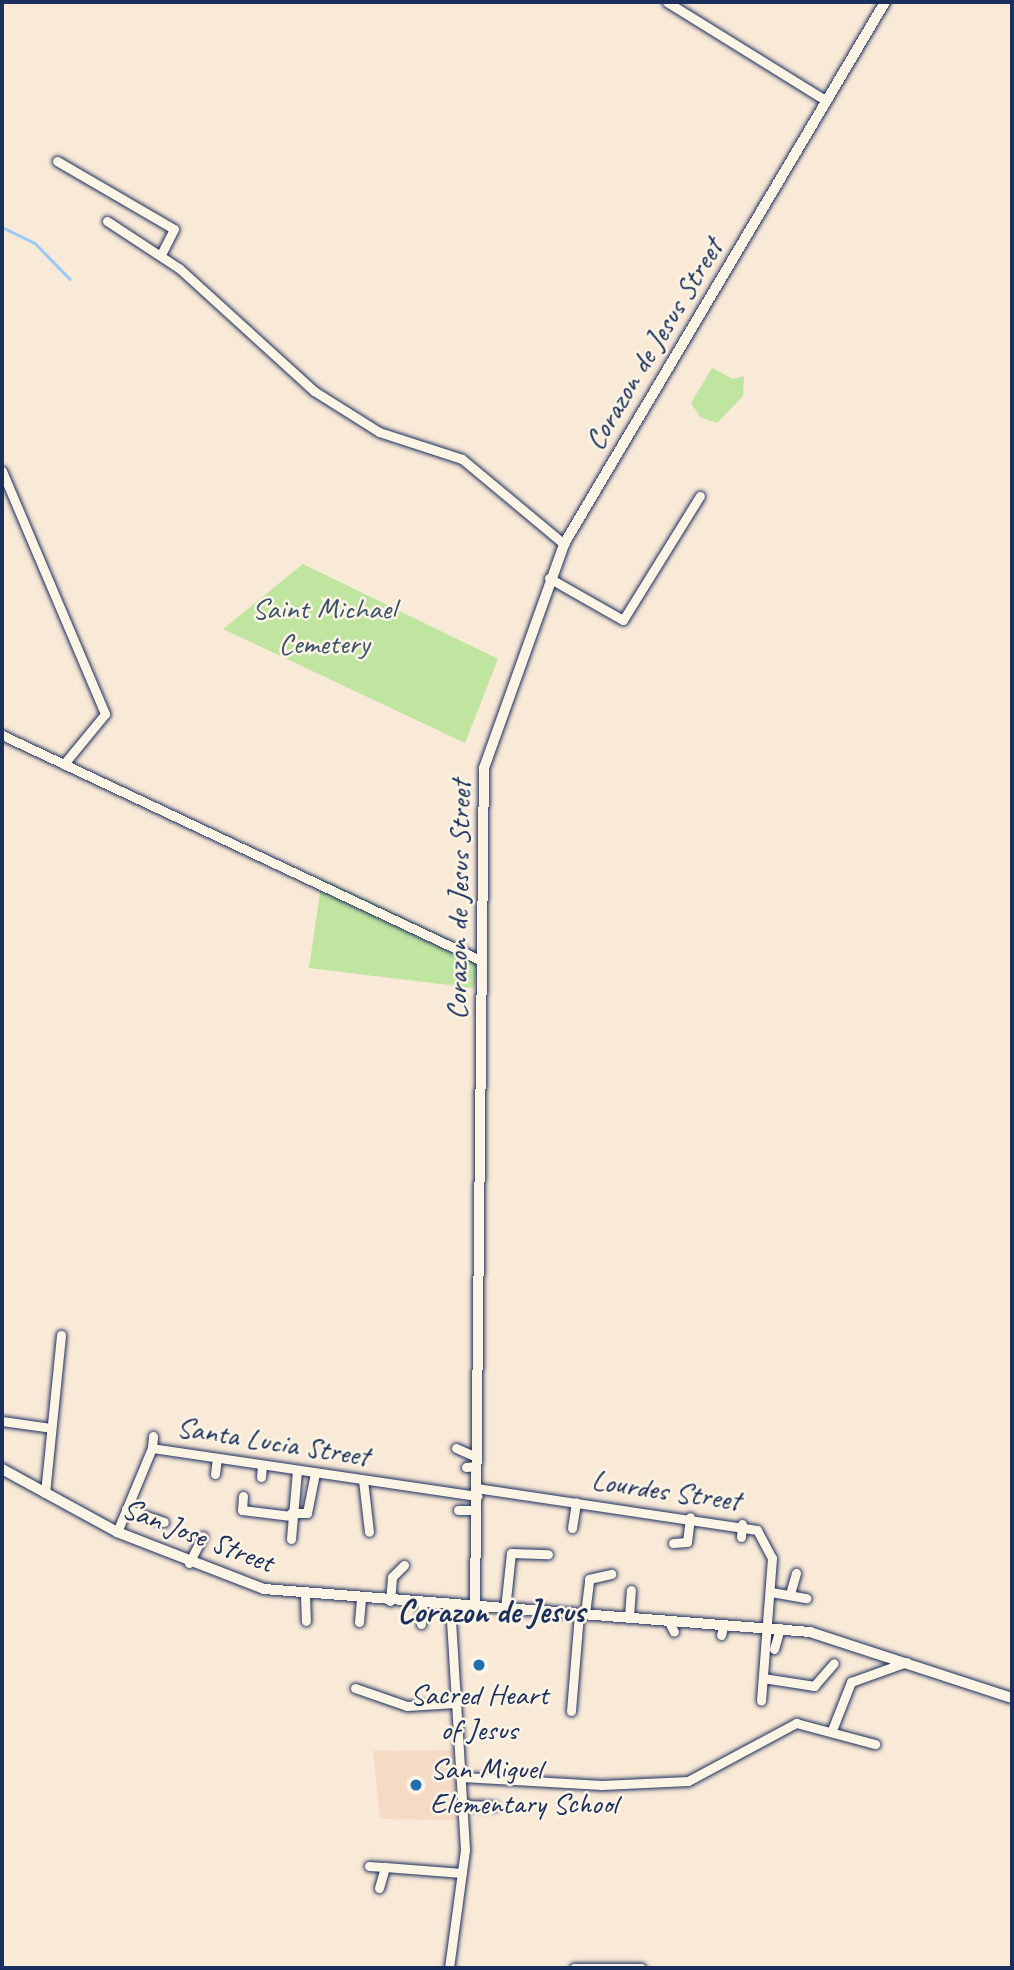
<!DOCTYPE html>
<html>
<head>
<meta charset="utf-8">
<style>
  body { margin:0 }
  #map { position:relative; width:1014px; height:1970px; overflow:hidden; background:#f9e9d7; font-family:Caveat,sans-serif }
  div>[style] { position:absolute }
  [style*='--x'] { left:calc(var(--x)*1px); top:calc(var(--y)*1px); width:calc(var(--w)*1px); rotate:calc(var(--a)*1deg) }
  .built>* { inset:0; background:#f5dac6 }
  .green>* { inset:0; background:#bfe5a0 }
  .stream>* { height:2.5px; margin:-1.25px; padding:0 1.25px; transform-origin:1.25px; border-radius:1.25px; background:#9ccaf7 }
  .roads { filter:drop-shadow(0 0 2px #1b2f5e) drop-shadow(0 0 2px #1b2f5e) }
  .minor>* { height:9px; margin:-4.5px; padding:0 4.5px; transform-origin:4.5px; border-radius:4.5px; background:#fcf5e5 }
  .tertiary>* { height:10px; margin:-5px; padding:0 5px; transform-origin:5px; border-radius:5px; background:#fcf5e5 }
  .dots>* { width:19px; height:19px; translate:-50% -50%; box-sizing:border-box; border:4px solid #fcf5e5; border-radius:50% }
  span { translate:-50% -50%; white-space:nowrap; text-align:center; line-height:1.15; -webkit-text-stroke:5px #fcf5e5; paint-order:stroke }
  .street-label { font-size:30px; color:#1b2f5e }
  .park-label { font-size:30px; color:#3c536b }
  .poi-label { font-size:30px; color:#1b2f5e }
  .left { translate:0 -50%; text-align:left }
  .quarter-label { font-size:33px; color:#1b2f5e; font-weight:700 }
  .frame { position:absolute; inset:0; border:4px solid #1b2f5e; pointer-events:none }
</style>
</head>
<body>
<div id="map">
  <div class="built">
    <div style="clip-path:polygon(453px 1750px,458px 1820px,380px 1819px,373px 1751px)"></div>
  </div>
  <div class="green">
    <div style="clip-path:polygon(712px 368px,733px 379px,744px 376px,743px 396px,717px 423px,700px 417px,691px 403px)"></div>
    <div style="clip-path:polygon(303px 564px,498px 659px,465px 743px,223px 629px)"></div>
    <div style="clip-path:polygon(322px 879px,477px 952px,474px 988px,309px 968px)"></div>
  </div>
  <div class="stream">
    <div style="--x:2;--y:227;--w:37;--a:26"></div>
    <div style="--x:35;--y:243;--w:50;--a:45.8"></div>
  </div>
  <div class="roads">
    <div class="minor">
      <div style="--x:667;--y:2;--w:186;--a:31.8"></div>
      <div style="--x:57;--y:161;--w:135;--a:30.2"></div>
      <div style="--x:174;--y:229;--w:29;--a:117"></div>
      <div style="--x:107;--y:221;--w:87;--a:33.3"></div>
      <div style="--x:180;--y:269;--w:181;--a:42.3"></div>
      <div style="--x:314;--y:391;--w:77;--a:32.2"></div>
      <div style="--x:379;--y:432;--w:87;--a:18"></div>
      <div style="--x:462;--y:459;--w:133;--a:39.8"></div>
      <div style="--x:2;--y:471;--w:264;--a:67"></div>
      <div style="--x:105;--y:714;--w:65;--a:129.4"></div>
      <div style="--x:549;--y:578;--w:85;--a:29.6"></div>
      <div style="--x:623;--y:620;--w:146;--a:-58.2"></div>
      <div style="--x:2;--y:735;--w:528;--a:25.21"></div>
      <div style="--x:2;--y:1421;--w:49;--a:8.1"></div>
      <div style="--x:152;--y:1448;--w:12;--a:-85"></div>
      <div style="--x:456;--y:1448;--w:22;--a:24"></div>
      <div style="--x:466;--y:1467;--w:10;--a:-6"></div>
      <div style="--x:215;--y:1474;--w:16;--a:-83"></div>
      <div style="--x:261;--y:1477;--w:12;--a:-85"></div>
      <div style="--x:363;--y:1480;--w:52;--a:83.4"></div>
      <div style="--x:476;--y:1488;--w:284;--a:8.5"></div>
      <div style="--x:757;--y:1530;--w:32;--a:62"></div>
      <div style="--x:772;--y:1558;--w:143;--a:94.4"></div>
      <div style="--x:45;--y:1493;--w:159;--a:-84.2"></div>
      <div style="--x:243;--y:1496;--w:14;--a:94"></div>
      <div style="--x:242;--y:1510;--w:49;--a:7"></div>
      <div style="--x:126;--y:1509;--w:40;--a:18.9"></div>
      <div style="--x:458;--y:1510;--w:18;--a:0"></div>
      <div style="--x:291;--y:1513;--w:16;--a:0"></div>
      <div style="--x:307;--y:1513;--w:41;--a:-78.7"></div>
      <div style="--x:572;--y:1528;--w:26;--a:-81"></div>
      <div style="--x:117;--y:1532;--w:91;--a:-67.4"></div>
      <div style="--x:152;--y:1448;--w:329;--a:8.4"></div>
      <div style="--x:741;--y:1537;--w:13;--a:-86"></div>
      <div style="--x:291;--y:1539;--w:68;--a:-85"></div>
      <div style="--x:673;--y:1543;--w:14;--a:-4"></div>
      <div style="--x:687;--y:1542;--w:25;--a:-83"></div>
      <div style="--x:189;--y:1563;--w:30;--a:-63"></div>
      <div style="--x:771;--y:1592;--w:36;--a:10"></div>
      <div style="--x:790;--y:1594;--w:22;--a:-74"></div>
      <div style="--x:305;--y:1595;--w:26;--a:88"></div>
      <div style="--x:390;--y:1601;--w:24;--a:-85"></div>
      <div style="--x:392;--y:1577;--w:17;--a:-45"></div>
      <div style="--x:505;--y:1609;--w:56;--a:-83.9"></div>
      <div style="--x:511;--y:1553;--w:37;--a:2"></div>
      <div style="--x:585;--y:1614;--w:35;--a:-83"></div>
      <div style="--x:589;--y:1579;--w:23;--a:-13"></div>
      <div style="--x:629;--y:1617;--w:27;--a:-86"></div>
      <div style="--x:668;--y:1620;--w:13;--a:63"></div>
      <div style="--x:359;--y:1622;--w:22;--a:-85"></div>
      <div style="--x:421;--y:1624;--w:21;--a:-85"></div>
      <div style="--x:721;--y:1635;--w:11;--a:-75"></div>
      <div style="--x:774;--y:1649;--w:22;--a:-74"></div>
      <div style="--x:763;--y:1678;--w:52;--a:8.9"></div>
      <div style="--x:814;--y:1686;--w:30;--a:-49"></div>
      <div style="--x:355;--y:1688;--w:55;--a:19.1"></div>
      <div style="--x:407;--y:1706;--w:48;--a:-3.6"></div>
      <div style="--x:571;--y:1711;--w:98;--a:-85.3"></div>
      <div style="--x:832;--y:1730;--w:52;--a:-68.4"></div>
      <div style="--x:851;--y:1682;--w:59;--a:-19.7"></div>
      <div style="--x:462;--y:1777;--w:140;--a:3.3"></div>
      <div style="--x:602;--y:1785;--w:86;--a:-2.7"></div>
      <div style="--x:688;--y:1781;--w:123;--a:-28.2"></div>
      <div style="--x:796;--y:1723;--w:82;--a:14.9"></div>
      <div style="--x:465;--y:1805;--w:29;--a:2"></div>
      <div style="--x:369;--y:1866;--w:16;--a:4"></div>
      <div style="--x:379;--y:1888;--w:22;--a:-74"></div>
      <div style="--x:385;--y:1867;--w:77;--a:4.5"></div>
      <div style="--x:449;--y:1968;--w:120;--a:-82.3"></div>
      <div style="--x:465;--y:1849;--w:244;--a:-93.5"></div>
      <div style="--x:574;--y:1968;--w:67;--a:0"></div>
    </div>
    <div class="tertiary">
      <div style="--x:2;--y:1469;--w:131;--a:28.7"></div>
      <div style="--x:117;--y:1532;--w:158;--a:21.2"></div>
      <div style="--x:264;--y:1589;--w:548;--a:4.5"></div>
      <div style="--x:810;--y:1632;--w:213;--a:18.1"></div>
      <div style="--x:475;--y:1607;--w:839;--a:-89.39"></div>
      <div style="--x:484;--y:768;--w:238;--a:-70.3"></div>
      <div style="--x:564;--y:544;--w:630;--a:-59.36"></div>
    </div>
  </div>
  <div class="dots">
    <div style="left:479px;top:1665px;background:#1f6fb2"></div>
    <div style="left:416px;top:1785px;background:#1f6fb2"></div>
  </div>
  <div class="street-label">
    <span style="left:653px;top:344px;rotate:-59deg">Corazon de Jesus Street</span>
    <span style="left:458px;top:900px;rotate:-89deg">Corazon de Jesus Street</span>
    <span style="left:273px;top:1441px;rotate:9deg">Santa Lucia Street</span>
    <span style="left:666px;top:1490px;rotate:8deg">Lourdes Street</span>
    <span style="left:198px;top:1535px;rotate:21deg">San Jose Street</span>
  </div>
  <div class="park-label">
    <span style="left:324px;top:625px">Saint Michael<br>Cemetery</span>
  </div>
  <div class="poi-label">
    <span style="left:479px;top:1711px">Sacred Heart<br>of Jesus</span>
    <span class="left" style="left:430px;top:1785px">San Miguel<br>Elementary School</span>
  </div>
  <div class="quarter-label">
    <span style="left:491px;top:1612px">Corazon de Jesus</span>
  </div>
  <div class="frame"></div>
</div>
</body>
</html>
